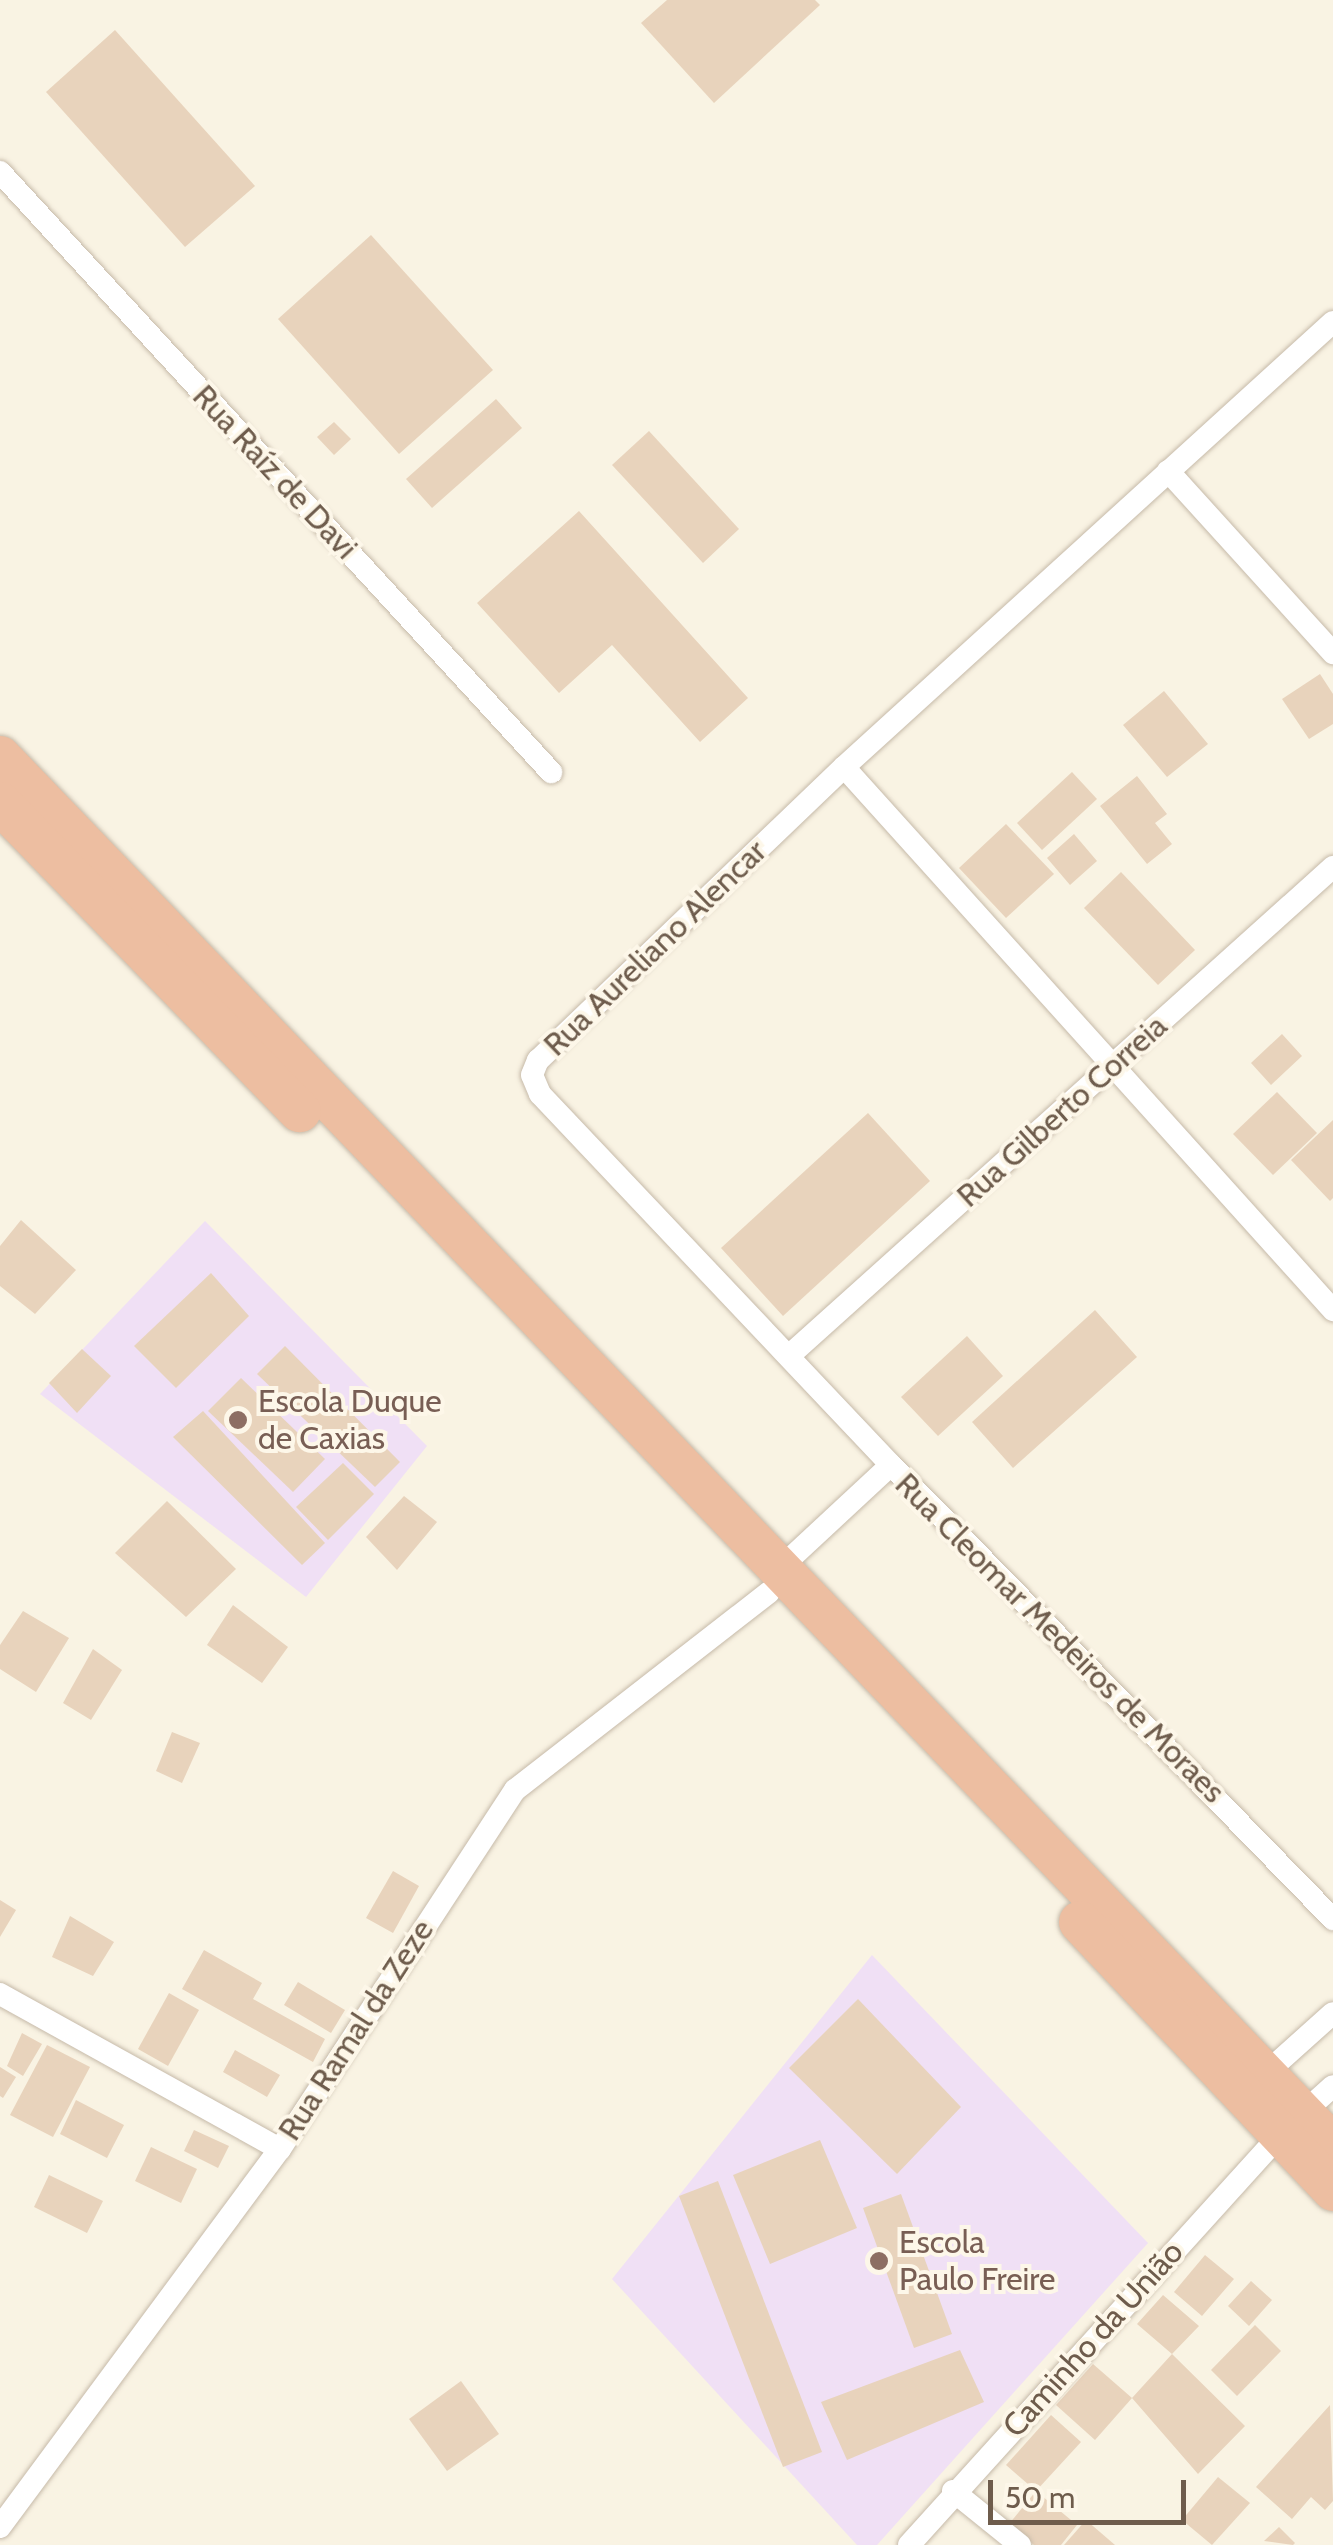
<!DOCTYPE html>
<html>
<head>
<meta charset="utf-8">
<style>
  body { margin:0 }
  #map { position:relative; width:1333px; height:2545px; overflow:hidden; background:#f9f3e3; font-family:Cabin,sans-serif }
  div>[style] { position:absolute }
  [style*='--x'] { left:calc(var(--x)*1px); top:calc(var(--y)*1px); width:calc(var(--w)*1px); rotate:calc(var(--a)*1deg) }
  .education>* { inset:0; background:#f0e0f5 }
  .building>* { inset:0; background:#e8d3bc }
  .roads { filter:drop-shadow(0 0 2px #c6baa9) drop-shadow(0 0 2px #c6baa9) }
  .street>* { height:22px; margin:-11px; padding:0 11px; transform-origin:11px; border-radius:11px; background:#fff }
  .highway>* { height:42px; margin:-21px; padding:0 21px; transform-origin:21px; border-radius:21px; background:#edbea1 }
  .dots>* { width:28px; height:28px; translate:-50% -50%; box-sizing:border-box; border:5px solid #fdf7e9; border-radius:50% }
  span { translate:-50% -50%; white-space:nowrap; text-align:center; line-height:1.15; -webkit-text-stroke:8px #fdf7e9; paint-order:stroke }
  .street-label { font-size:32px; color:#6e5c4c }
  .education-label { font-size:32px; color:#785e54 }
  .left { translate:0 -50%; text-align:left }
  .scale { position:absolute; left:988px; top:2480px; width:198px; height:45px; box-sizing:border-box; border:5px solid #6e5c4c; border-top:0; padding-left:12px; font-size:30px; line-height:35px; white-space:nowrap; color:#6e5c4c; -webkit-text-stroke:8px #fdf7e9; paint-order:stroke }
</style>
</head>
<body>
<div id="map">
  <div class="education">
    <div style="clip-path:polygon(205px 1221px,427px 1446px,306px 1597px,40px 1394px)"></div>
    <div style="clip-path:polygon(872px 1955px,1148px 2243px,877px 2545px,857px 2545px,612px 2279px)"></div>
  </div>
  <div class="building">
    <div style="clip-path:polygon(667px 0,815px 0,820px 5px,714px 103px,641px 23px)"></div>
    <div style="clip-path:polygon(115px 30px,255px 186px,185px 247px,46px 92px)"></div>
    <div style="clip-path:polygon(371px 235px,493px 370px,399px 454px,278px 319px)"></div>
    <div style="clip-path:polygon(496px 399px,522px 428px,432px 508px,406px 479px)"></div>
    <div style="clip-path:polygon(334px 422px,351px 439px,334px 455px,317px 437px)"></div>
    <div style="clip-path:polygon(649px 431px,739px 529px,703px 563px,612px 465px)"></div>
    <div style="clip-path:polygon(579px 511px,748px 698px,700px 742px,612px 645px,559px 693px,477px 603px)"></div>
    <div style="clip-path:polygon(1320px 674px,1333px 694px,1333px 724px,1309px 739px,1282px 699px)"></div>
    <div style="clip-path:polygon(1164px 691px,1208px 744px,1167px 777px,1123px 725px)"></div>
    <div style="clip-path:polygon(1072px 772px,1097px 799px,1042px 850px,1017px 823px)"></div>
    <div style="clip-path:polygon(1137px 776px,1167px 814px,1155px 823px,1172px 844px,1147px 864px,1100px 806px)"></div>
    <div style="clip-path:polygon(1006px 824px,1054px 874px,1006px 918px,959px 868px)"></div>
    <div style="clip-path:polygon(1074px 834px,1097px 861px,1070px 885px,1047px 858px)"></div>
    <div style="clip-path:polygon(1121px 872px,1195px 950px,1158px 985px,1084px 908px)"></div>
    <div style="clip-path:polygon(1282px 1034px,1302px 1056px,1271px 1085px,1251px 1063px)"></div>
    <div style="clip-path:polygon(1277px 1092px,1317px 1133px,1273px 1175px,1233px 1134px)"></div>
    <div style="clip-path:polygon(868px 1113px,930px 1181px,783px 1316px,721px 1248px)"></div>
    <div style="clip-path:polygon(1333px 1120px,1333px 1198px,1330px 1201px,1291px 1160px)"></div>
    <div style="clip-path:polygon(21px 1220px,76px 1270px,35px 1314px,0 1286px,0 1246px)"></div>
    <div style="clip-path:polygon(211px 1273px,249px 1316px,176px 1388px,134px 1346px)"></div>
    <div style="clip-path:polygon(1095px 1310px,1137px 1357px,1013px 1468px,972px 1422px)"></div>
    <div style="clip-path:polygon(967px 1336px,1003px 1376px,938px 1436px,901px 1397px)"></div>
    <div style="clip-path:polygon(285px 1346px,400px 1462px,375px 1487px,257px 1374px)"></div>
    <div style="clip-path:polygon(82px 1349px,111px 1376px,77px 1413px,49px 1383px)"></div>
    <div style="clip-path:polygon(241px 1378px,325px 1459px,293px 1492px,208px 1411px)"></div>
    <div style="clip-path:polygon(203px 1411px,325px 1543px,302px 1565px,173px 1437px)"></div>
    <div style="clip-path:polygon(343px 1463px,374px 1494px,328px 1540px,296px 1507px)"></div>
    <div style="clip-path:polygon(404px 1496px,437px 1522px,397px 1570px,366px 1537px)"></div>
    <div style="clip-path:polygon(167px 1501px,236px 1569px,186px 1617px,115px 1553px)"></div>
    <div style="clip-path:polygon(233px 1605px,288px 1647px,262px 1683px,207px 1645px)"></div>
    <div style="clip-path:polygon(23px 1611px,69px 1638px,36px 1692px,0 1669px,0 1645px)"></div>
    <div style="clip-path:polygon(93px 1649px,122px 1670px,91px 1720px,63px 1703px)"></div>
    <div style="clip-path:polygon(172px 1732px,200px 1743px,182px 1783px,156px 1771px)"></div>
    <div style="clip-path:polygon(393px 1871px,419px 1886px,393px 1933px,366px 1918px)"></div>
    <div style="clip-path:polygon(0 1900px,16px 1910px,0 1937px)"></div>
    <div style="clip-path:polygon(70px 1916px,114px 1942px,93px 1976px,52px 1957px)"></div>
    <div style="clip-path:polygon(204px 1950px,262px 1983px,253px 1999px,325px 2039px,313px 2062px,182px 1989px)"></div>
    <div style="clip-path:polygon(298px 1982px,345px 2010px,331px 2033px,284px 2005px)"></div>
    <div style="clip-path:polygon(169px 1993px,199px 2010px,168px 2066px,138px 2049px)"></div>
    <div style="clip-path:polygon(858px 1999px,961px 2107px,897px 2174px,789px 2068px)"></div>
    <div style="clip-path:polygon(22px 2033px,42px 2044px,23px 2076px,7px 2066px)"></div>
    <div style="clip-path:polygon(47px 2045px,90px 2067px,53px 2137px,10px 2115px)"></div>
    <div style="clip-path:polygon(235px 2050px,280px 2075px,267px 2097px,223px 2072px)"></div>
    <div style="clip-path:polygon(0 2067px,16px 2077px,3px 2098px,0 2096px)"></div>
    <div style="clip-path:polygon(76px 2100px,124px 2125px,107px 2158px,60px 2134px)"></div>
    <div style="clip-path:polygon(194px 2130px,229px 2146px,218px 2168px,184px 2151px)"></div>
    <div style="clip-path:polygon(820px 2140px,857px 2228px,770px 2264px,733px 2175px)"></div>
    <div style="clip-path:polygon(151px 2147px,197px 2169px,181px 2203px,135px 2181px)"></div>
    <div style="clip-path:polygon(49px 2175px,103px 2201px,87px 2233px,34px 2207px)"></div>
    <div style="clip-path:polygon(718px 2181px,822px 2452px,783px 2467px,679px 2196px)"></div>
    <div style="clip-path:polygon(901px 2194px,952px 2334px,914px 2348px,863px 2208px)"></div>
    <div style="clip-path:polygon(1205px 2255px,1234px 2279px,1202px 2316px,1174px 2292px)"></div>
    <div style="clip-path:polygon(1251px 2281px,1272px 2300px,1249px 2326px,1228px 2306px)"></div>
    <div style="clip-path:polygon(1163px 2295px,1199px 2326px,1172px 2354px,1245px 2426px,1198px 2474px,1132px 2398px,1172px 2354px,1137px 2324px)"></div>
    <div style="clip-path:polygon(1255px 2325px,1281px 2351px,1237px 2396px,1211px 2370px)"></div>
    <div style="clip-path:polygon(960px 2350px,984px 2402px,847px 2460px,821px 2402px)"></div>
    <div style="clip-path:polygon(1093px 2364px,1132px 2398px,1095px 2440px,1056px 2405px)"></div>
    <div style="clip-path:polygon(461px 2381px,499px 2434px,447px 2471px,409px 2419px)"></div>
    <div style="clip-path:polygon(1330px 2405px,1333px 2501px,1325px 2510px,1311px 2497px,1292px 2519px,1256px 2487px)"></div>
    <div style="clip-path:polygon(1051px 2415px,1081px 2442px,1036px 2491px,1006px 2465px)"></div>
    <div style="clip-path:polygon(1218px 2477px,1250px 2503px,1212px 2545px,1182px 2520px)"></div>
    <div style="clip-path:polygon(1036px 2491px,1077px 2525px,1061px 2545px,1034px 2545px,1009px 2524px)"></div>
    <div style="clip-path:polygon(1086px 2520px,1115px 2545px,1064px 2545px)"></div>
    <div style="clip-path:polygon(1279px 2527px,1295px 2543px,1293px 2545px,1264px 2541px)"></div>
  </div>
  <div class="roads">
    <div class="street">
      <div style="--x:0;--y:172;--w:815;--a:47.44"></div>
      <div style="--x:1333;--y:322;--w:661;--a:137.7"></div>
      <div style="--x:844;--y:767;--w:424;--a:136.2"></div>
      <div style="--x:538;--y:1060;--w:16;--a:112"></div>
      <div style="--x:532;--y:1075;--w:21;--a:67"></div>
      <div style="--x:540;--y:1094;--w:511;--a:46.59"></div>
      <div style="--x:891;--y:1465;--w:634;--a:45.77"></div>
      <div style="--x:1168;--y:471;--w:246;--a:47.8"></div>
      <div style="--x:844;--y:767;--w:731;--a:48"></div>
      <div style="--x:791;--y:1354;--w:729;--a:-41.94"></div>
      <div style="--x:780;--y:1568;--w:151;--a:-42.9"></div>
      <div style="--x:0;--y:1994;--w:320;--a:29"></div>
      <div style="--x:1265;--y:2074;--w:91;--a:-41.9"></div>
      <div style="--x:1303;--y:2113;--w:40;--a:-42"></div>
      <div style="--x:953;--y:2491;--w:86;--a:38.9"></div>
      <div style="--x:0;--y:2527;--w:470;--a:-53.5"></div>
      <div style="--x:280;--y:2149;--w:429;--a:-56.8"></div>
      <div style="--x:515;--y:1790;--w:322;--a:-37.9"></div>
      <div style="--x:909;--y:2545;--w:553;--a:-47.86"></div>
    </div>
    <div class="highway">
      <div style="--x:0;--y:757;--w:1924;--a:46.16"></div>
      <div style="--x:0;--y:803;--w:430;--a:45.8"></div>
      <div style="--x:1080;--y:1922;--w:369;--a:46.6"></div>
    </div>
  </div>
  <div class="dots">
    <div style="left:238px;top:1420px;background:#8d6e63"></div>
    <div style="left:879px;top:2261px;background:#8d6e63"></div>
  </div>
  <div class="street-label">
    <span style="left:275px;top:472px;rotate:47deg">Rua Raíz de Davi</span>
    <span style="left:655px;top:948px;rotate:-44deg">Rua Aureliano Alencar</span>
    <span style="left:1062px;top:1111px;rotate:-42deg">Rua Gilberto Correia</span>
    <span style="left:1060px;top:1638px;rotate:45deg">Rua Cleomar Medeiros de Moraes</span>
    <span style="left:356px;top:2030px;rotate:-57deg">Rua Ramal da Zeze</span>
    <span style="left:1093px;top:2339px;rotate:-48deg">Caminho da União</span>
  </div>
  <div class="education-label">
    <span class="left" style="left:258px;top:1420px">Escola Duque<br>de Caxias</span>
    <span class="left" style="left:899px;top:2261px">Escola<br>Paulo Freire</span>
  </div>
  <div class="scale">50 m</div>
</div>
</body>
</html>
